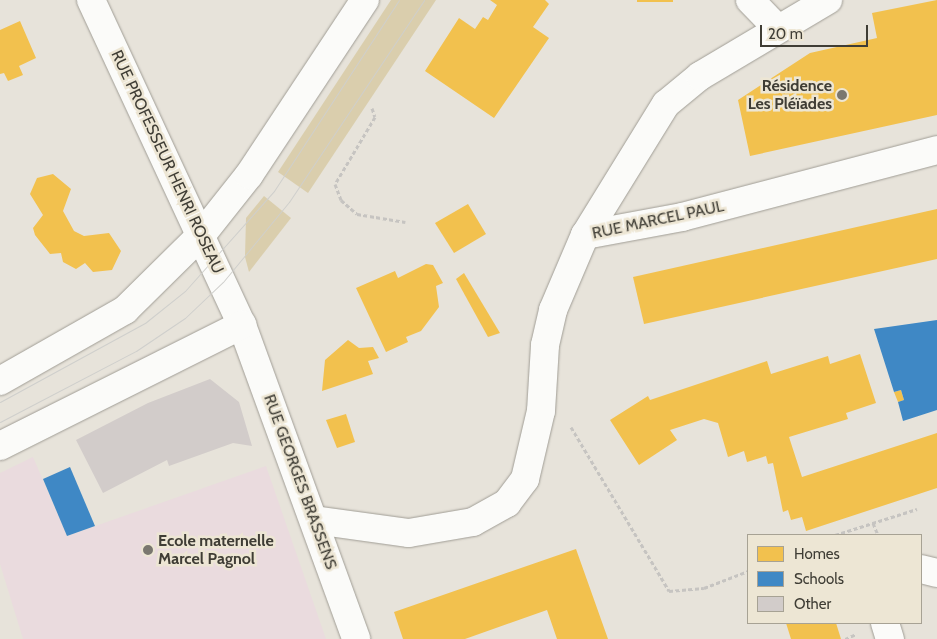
<!DOCTYPE html>
<html>
<head>
<meta charset="utf-8">
<style>
  body { margin:0 }
  #map { position:relative; width:937px; height:639px; overflow:hidden; background:#e7e3da; font-family:Cabin,sans-serif }
  div>[style] { position:absolute }
  [style*='--x'] { left:calc(var(--x)*1px); top:calc(var(--y)*1px); width:calc(var(--w)*1px); rotate:calc(var(--a)*1deg) }
  .education>* { inset:0; background:#eadbde }
  .green>* { inset:0; background:#dacead }
  .homes>* { inset:0; background:#f2c14e }
  .schools>* { inset:0; background:#3f88c5 }
  .building>* { inset:0; background:#d2ccca }
  .path>* { height:3px; margin-top:-1.5px; transform-origin:0; background:repeating-linear-gradient(90deg,#c6c4c1 0 4px,transparent 0 6.5px) }
  .roads { filter:drop-shadow(0 0 1px #a09d95) drop-shadow(0 0 1px #a09d95) }
  .minor>* { height:28px; margin:-14px; padding:0 14px; transform-origin:14px; border-radius:14px; background:#fbfbf9 }
  .tram>* { height:1px; margin:-0.5px; padding:0 0.5px; transform-origin:0.5px; border-radius:0.5px; background:#cfcfcc }
  .dots>* { width:14px; height:14px; translate:-50% -50%; box-sizing:border-box; border:2px solid #ede6d4; border-radius:50% }
  span { translate:-50% -50%; white-space:nowrap; text-align:center; line-height:1.15; -webkit-text-stroke:5px #ede6d4; paint-order:stroke }
  .poi-label { font-size:16px; color:#3f3d35; font-weight:700 }
  .right { translate:-100% -50%; text-align:right }
  .left { translate:0 -50%; text-align:left }
  .street-label { font-size:16px; color:#3f3d35 }
  .legend { position:absolute; left:747px; top:534px; width:175px; height:90px; box-sizing:border-box; background:#ede6d4; border:1px solid #a7a294; margin:0; padding:6px 9px; list-style:none; font-size:15px; color:#3f3d35 }
  .legend li { display:flex; align-items:center; gap:10px; height:25px }
  .legend b { width:25px; border:1px solid #a7a294 }
  .scale { position:absolute; left:760px; top:25px; width:108px; height:22px; box-sizing:border-box; border:2px solid #3f3d35; border-top:0; padding-left:6px; font-size:15px; line-height:18px; white-space:nowrap; color:#3f3d35; -webkit-text-stroke:4px #ede6d4; paint-order:stroke }
</style>
</head>
<body>
<div id="map">
  <div class="education">
    <div style="clip-path:polygon(33px 457px,67px 536px,266px 466px,326px 639px,23px 639px,0 564px,0 473px)"></div>
  </div>
  <div class="green">
    <div style="clip-path:polygon(391px 0,436px 0,308px 193px,278px 172px)"></div>
    <div style="clip-path:polygon(264px 196px,291px 218px,249px 272px,245px 257px,246px 218px)"></div>
  </div>
  <div class="homes">
    <div style="clip-path:polygon(490px 0,545px 0,549px 4px,533px 27px,549px 38px,494px 118px,425px 71px,459px 18px,475px 29px,483px 17px,488px 20px,497px 5px)"></div>
    <div style="clip-path:polygon(637px 0,673px 0,673px 2px,637px 2px)"></div>
    <div style="clip-path:polygon(937px 0,937px 115px,750px 156px,738px 100px,810px 53px,877px 38px,872px 13px)"></div>
    <div style="clip-path:polygon(20px 21px,36px 58px,19px 66px,23px 75px,8px 81px,4px 73px,0 74px,0 30px)"></div>
    <div style="clip-path:polygon(53px 174px,71px 189px,63px 211px,74px 231px,84px 236px,109px 233px,121px 251px,112px 270px,93px 272px,85px 263px,76px 269px,63px 262px,61px 253px,50px 254px,35px 235px,33px 228px,43px 215px,30px 194px,37px 178px)"></div>
    <div style="clip-path:polygon(468px 204px,486px 234px,454px 253px,435px 223px)"></div>
    <div style="clip-path:polygon(937px 209px,937px 259px,644px 324px,633px 277px)"></div>
    <div style="clip-path:polygon(426px 264px,433px 265px,443px 283px,436px 286px,439px 307px,421px 331px,406px 337px,408px 342px,386px 352px,356px 288px,395px 271px,398px 278px)"></div>
    <div style="clip-path:polygon(464px 273px,500px 333px,488px 337px,456px 279px)"></div>
    <div style="clip-path:polygon(348px 340px,359px 348px,373px 347px,379px 358px,368px 361px,373px 374px,322px 391px,325px 360px)"></div>
    <div style="clip-path:polygon(860px 354px,876px 403px,846px 413px,848px 419px,789px 437px,802px 477px,937px 433px,937px 488px,806px 531px,802px 517px,791px 520px,788px 510px,783px 512px,773px 463px,768px 464px,766px 456px,747px 462px,744px 451px,728px 457px,718px 423px,704px 419px,670px 430px,677px 440px,639px 465px,610px 420px,648px 396px,650px 400px,767px 361px,771px 374px,828px 356px,830px 364px)"></div>
    <div style="clip-path:polygon(901px 390px,904px 400px,898px 402px,894px 392px)"></div>
    <div style="clip-path:polygon(346px 414px,355px 442px,337px 448px,326px 420px)"></div>
    <div style="clip-path:polygon(576px 549px,608px 639px,557px 639px,547px 610px,465px 639px,403px 639px,394px 612px)"></div>
    <div style="clip-path:polygon(786px 623px,836px 623px,841px 639px,791px 639px)"></div>
  </div>
  <div class="schools">
    <div style="clip-path:polygon(937px 320px,937px 410px,903px 421px,898px 402px,904px 400px,901px 390px,894px 392px,874px 329px)"></div>
    <div style="clip-path:polygon(70px 467px,95px 526px,67px 536px,43px 479px)"></div>
  </div>
  <div class="building">
    <div style="clip-path:polygon(210px 379px,239px 402px,252px 446px,233px 443px,169px 466px,167px 460px,103px 493px,76px 440px,148px 403px)"></div>
  </div>
  <div class="path">
    <div style="--x:372;--y:108;--w:9;--a:72"></div>
    <div style="--x:375;--y:117;--w:78;--a:120.8"></div>
    <div style="--x:335;--y:184;--w:17;--a:69"></div>
    <div style="--x:341;--y:200;--w:21;--a:41"></div>
    <div style="--x:357;--y:214;--w:49;--a:9.5"></div>
    <div style="--x:571;--y:427;--w:191;--a:59.1"></div>
    <div style="--x:669;--y:591;--w:35;--a:-5"></div>
    <div style="--x:704;--y:588;--w:47;--a:-21.1"></div>
    <div style="--x:873;--y:523;--w:13;--a:67"></div>
    <div style="--x:835;--y:535;--w:86;--a:-17.6"></div>
    <div style="--x:845;--y:639;--w:12;--a:-24"></div>
  </div>
  <div class="roads">
    <div class="minor">
      <div style="--x:91;--y:0;--w:358;--a:65.1"></div>
      <div style="--x:242;--y:325;--w:334;--a:70"></div>
      <div style="--x:750;--y:0;--w:39;--a:46"></div>
      <div style="--x:585;--y:235;--w:154;--a:-58.3"></div>
      <div style="--x:666;--y:104;--w:44;--a:-39.5"></div>
      <div style="--x:700;--y:76;--w:149;--a:-30.7"></div>
      <div style="--x:0;--y:381;--w:144;--a:-29.6"></div>
      <div style="--x:125;--y:310;--w:110;--a:-44.6"></div>
      <div style="--x:203;--y:233;--w:74;--a:-51.6"></div>
      <div style="--x:249;--y:175;--w:210;--a:-56.5"></div>
      <div style="--x:0;--y:446;--w:271;--a:-26.6"></div>
      <div style="--x:314;--y:520;--w:96;--a:7.8"></div>
      <div style="--x:409;--y:533;--w:65;--a:-9.8"></div>
      <div style="--x:473;--y:522;--w:39;--a:-29"></div>
      <div style="--x:507;--y:503;--w:30;--a:-53"></div>
      <div style="--x:525;--y:479;--w:70;--a:-76.8"></div>
      <div style="--x:541;--y:411;--w:66;--a:-86.5"></div>
      <div style="--x:545;--y:345;--w:36;--a:-77"></div>
      <div style="--x:553;--y:310;--w:82;--a:-66.9"></div>
      <div style="--x:585;--y:235;--w:99;--a:-10.5"></div>
      <div style="--x:682;--y:217;--w:264;--a:-14.7"></div>
      <div style="--x:921;--y:569;--w:16;--a:14"></div>
      <div style="--x:885;--y:623;--w:17;--a:73"></div>
    </div>
  </div>
  <div class="tram">
    <div style="--x:0;--y:402;--w:165;--a:-28.6"></div>
    <div style="--x:145;--y:323;--w:51;--a:-38.7"></div>
    <div style="--x:185;--y:291;--w:134;--a:-48.3"></div>
    <div style="--x:274;--y:191;--w:228;--a:-56.8"></div>
    <div style="--x:0;--y:422;--w:153;--a:-27.6"></div>
    <div style="--x:136;--y:351;--w:59;--a:-34"></div>
    <div style="--x:185;--y:318;--w:52;--a:-43.5"></div>
    <div style="--x:223;--y:282;--w:104;--a:-50.5"></div>
    <div style="--x:289;--y:202;--w:243;--a:-56.2"></div>
  </div>
  <div class="dots">
    <div style="left:842px;top:95px;background:#7a776f"></div>
    <div style="left:148px;top:550px;background:#7a776f"></div>
  </div>
  <div class="poi-label">
    <span class="right" style="left:832px;top:95px">Résidence<br>Les Pléïades</span>
    <span class="left" style="left:158px;top:550px">Ecole maternelle<br>Marcel Pagnol</span>
  </div>
  <div class="street-label">
    <span style="left:167px;top:162px;rotate:65deg">RUE PROFESSEUR HENRI ROSEAU</span>
    <span style="left:658px;top:220px;rotate:-12deg">RUE MARCEL PAUL</span>
    <span style="left:300px;top:482px;rotate:70deg">RUE GEORGES BRASSENS</span>
  </div>
  <ul class="legend">
  <li><b style="height:14px;background:#f2c14e"></b>Homes</li>
  <li><b style="height:14px;background:#3f88c5"></b>Schools</li>
  <li><b style="height:14px;background:#d2ccca"></b>Other</li>
  </ul>
  <div class="scale">20 m</div>
</div>
</body>
</html>
